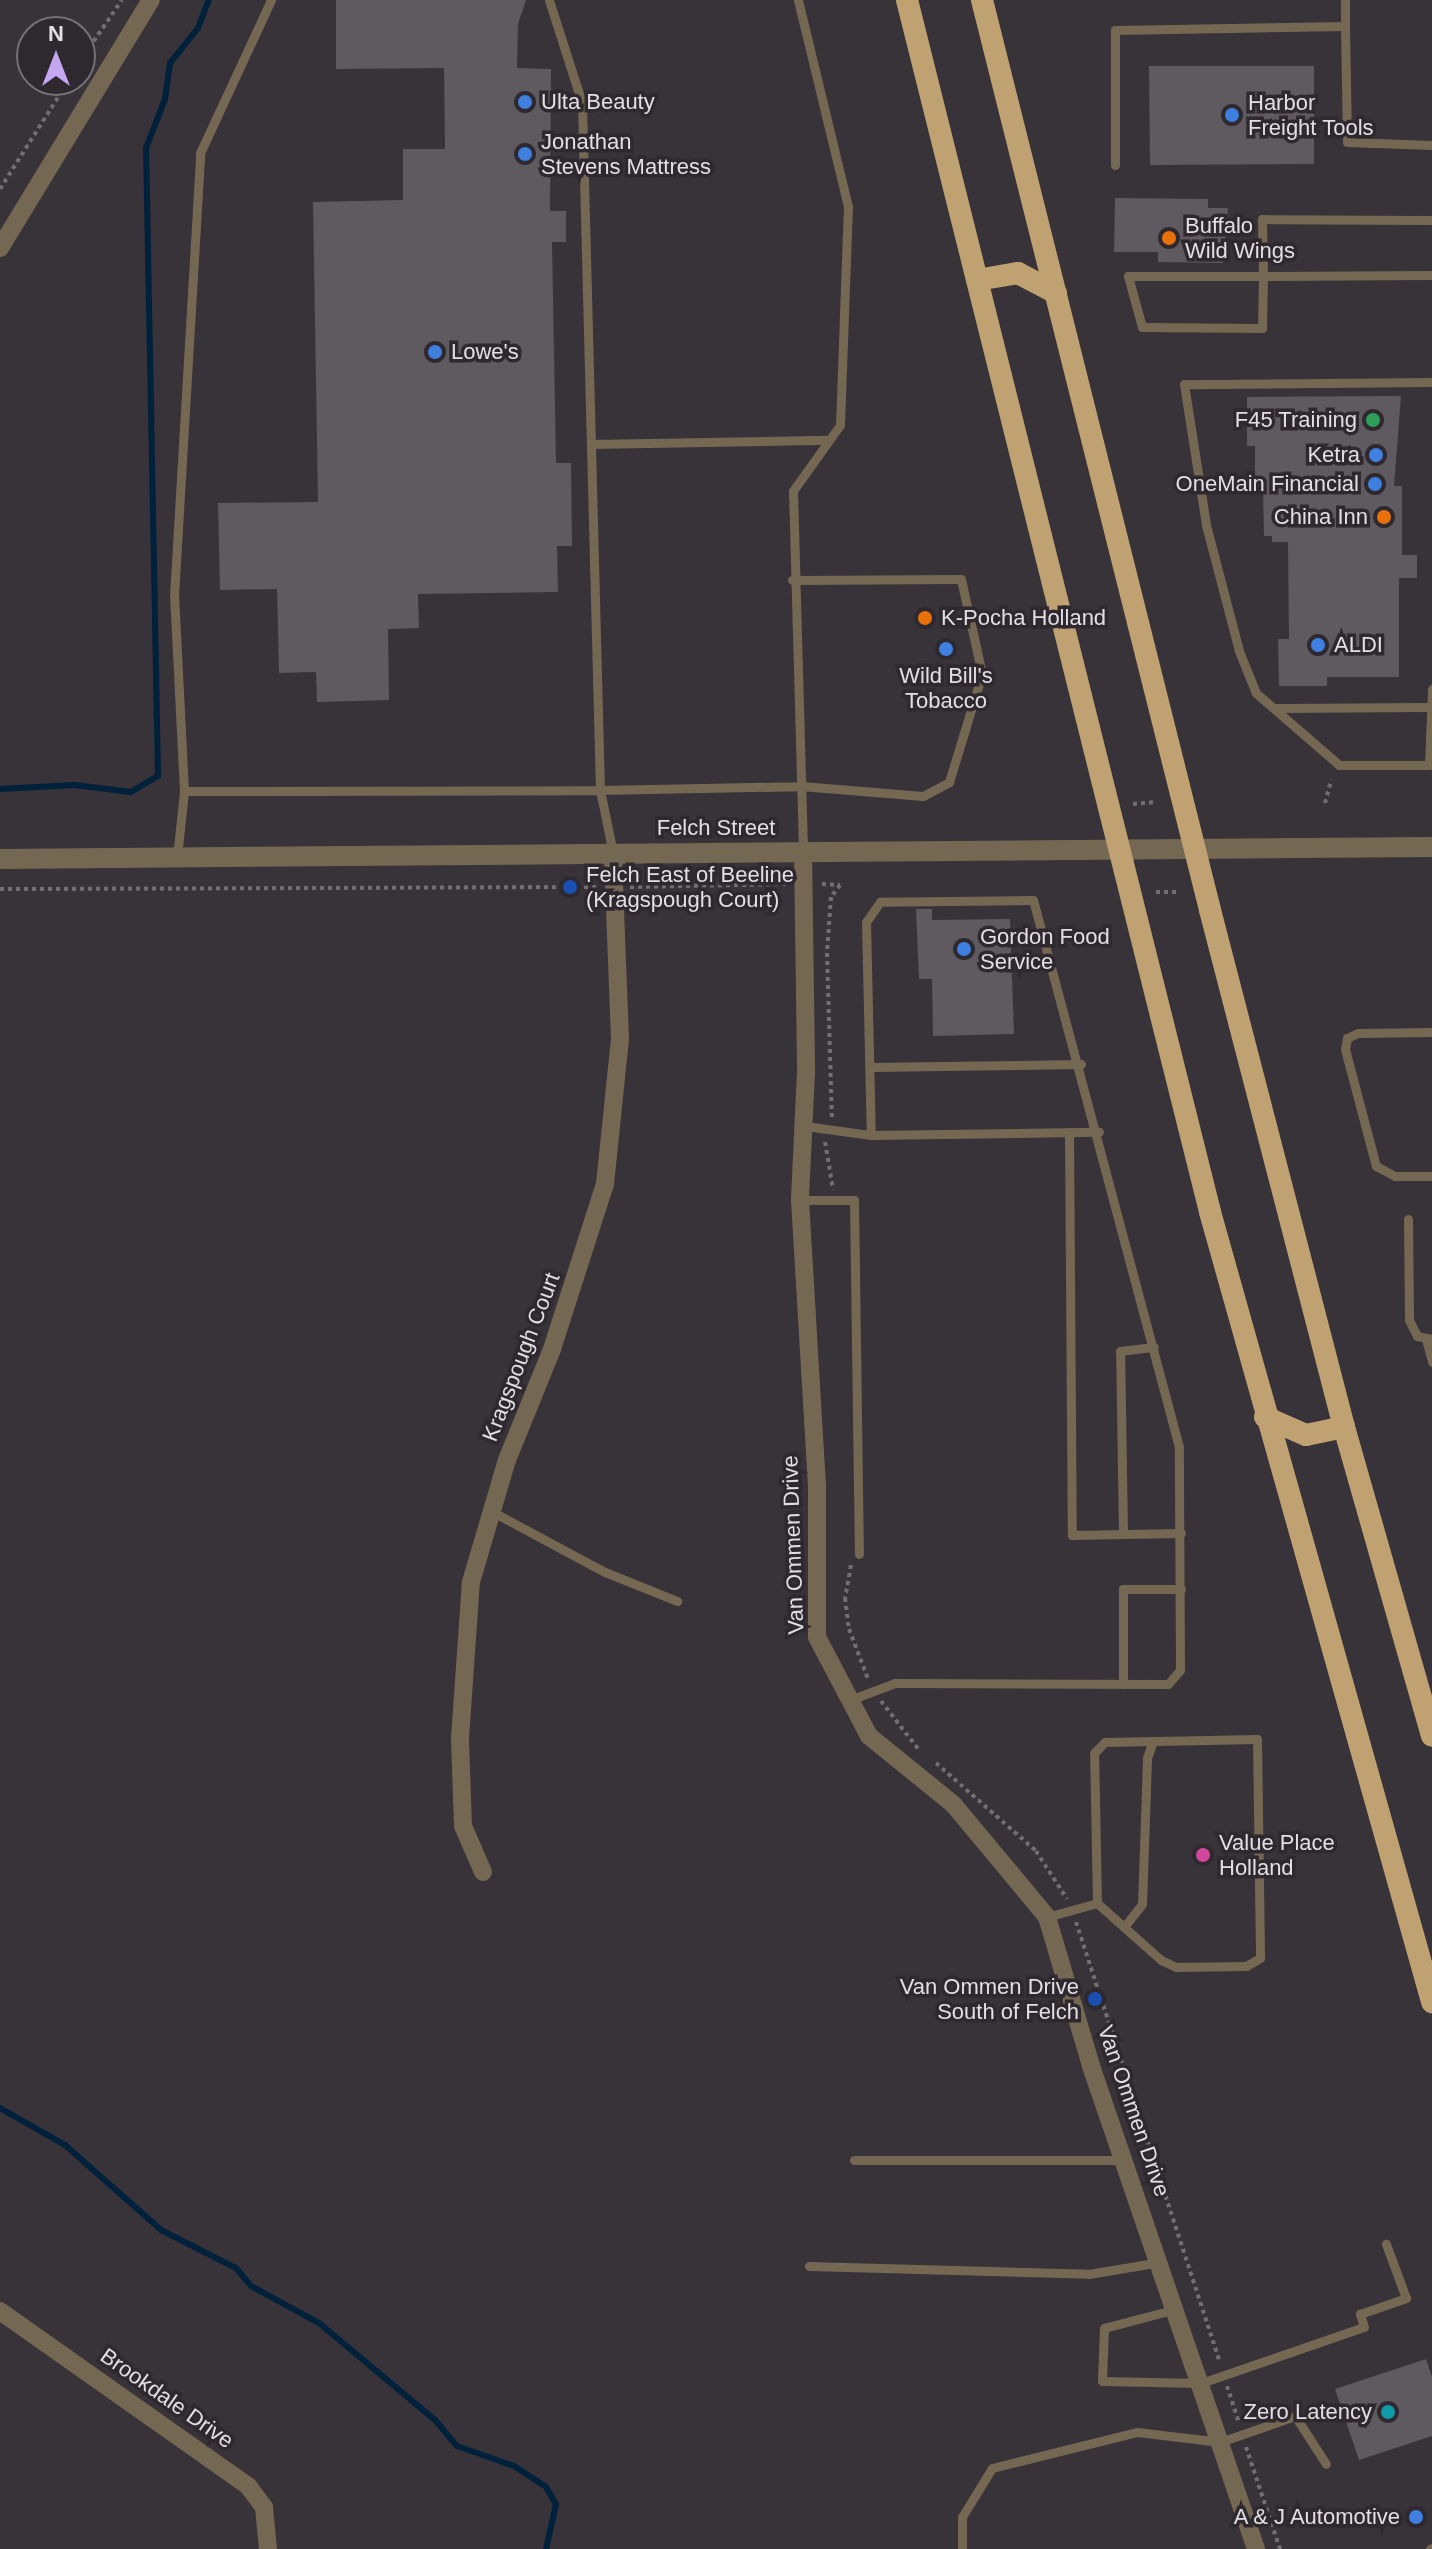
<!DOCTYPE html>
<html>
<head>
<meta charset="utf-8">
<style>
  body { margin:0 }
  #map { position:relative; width:1432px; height:2549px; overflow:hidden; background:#383239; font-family:Helvetica,sans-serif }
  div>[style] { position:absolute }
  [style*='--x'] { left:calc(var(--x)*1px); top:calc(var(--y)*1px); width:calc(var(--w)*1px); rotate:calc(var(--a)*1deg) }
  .stream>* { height:6px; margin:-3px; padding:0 3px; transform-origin:3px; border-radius:3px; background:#00213b }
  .building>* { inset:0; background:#5f5960 }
  .path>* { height:4px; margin-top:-2px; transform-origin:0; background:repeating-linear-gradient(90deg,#736e74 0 4px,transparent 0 8px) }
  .service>* { height:9px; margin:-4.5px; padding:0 4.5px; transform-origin:4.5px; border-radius:4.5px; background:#756853 }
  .minor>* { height:18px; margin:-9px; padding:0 9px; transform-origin:9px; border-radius:9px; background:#756853 }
  .tertiary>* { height:20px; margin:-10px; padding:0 10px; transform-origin:10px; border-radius:10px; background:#756853 }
  .trunk>* { height:22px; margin:-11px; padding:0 11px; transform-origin:11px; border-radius:11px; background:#c0a272 }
  .dots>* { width:22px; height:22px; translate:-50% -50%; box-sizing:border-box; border:4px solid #2e282f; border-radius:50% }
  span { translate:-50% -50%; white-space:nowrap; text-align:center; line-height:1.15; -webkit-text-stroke:7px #2e282f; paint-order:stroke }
  .poi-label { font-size:22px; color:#e2dee2 }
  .left { translate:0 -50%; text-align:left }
  .right { translate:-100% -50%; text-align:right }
  .street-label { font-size:22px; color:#e2dee2 }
  .north { position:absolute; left:16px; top:16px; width:80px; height:80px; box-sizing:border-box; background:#2e282f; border:2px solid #767177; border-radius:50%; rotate:0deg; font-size:22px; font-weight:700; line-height:32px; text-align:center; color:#e2dee2 }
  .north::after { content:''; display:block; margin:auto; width:28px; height:36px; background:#c5a7f1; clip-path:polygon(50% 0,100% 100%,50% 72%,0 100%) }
</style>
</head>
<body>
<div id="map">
  <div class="stream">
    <div style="--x:0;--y:789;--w:74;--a:-3.1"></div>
    <div style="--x:74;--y:785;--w:57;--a:7"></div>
    <div style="--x:131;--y:792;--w:31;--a:-31"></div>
    <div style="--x:158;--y:776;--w:628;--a:-91.09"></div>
    <div style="--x:146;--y:148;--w:53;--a:-68.8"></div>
    <div style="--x:165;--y:99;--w:36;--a:-82"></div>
    <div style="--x:170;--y:63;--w:45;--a:-51.3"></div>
    <div style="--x:198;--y:28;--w:30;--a:-69"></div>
    <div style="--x:0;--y:2108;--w:75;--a:29.6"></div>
    <div style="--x:65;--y:2145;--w:128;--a:41.5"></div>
    <div style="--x:161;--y:2230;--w:84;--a:26.9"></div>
    <div style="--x:236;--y:2268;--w:23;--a:50"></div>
    <div style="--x:251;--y:2286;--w:77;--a:28.6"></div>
    <div style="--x:319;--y:2323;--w:151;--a:39.9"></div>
    <div style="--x:435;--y:2420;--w:34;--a:50"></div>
    <div style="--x:457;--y:2446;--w:60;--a:19.3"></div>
    <div style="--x:514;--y:2466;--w:38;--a:33"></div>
    <div style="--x:546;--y:2487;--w:20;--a:60"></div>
    <div style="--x:556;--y:2504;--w:46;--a:102.5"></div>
  </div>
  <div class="building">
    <div style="clip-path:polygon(336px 0,526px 0,518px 24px,517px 68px,551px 69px,550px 211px,566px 211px,566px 242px,552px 242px,556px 463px,571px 463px,572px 546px,557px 546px,558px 592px,418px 594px,419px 628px,388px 629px,389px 700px,317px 702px,316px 672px,279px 673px,277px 589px,220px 590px,218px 503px,318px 502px,313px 202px,403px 200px,403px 149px,445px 149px,444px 68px,336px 69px)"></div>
    <div style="clip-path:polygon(1149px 66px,1314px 66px,1314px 164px,1150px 165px)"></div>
    <div style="clip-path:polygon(1115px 198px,1208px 199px,1208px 208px,1228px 208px,1223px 263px,1158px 262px,1158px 252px,1114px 252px)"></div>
    <div style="clip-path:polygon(1401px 396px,1394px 486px,1402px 486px,1402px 555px,1417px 555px,1417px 578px,1399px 578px,1399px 677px,1327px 677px,1327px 686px,1279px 686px,1278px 639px,1289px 639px,1288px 542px,1272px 542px,1272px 536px,1264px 536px,1263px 491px,1255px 491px,1255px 446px,1247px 446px,1247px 397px)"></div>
    <div style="clip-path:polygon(916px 909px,932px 909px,932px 920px,1010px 919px,1014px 1034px,933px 1036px,932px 979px,919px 979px)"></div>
    <div style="clip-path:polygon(1426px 2359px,1432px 2377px,1432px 2436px,1359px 2460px,1335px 2389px)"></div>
  </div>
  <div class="path">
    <div style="--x:80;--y:61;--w:74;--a:-55.5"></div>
    <div style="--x:0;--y:189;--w:129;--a:-57.7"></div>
    <div style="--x:1325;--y:803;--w:24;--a:-75"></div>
    <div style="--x:1133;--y:804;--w:23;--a:-5"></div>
    <div style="--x:822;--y:884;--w:18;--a:3"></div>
    <div style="--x:840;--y:885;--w:15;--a:127"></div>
    <div style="--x:831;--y:897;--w:56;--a:94.1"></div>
    <div style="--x:827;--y:953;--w:165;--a:88.3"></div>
    <div style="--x:630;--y:887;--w:156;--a:-1.1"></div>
    <div style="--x:0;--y:889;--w:598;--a:-0.19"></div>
    <div style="--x:1156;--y:892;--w:23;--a:0"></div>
    <div style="--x:825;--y:1142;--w:48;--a:80.3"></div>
    <div style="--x:851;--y:1565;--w:34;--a:100"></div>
    <div style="--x:845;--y:1598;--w:31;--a:83"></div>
    <div style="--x:849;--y:1629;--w:53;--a:69.2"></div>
    <div style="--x:881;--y:1701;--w:62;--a:52.2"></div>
    <div style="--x:936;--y:1763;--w:133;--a:41.3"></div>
    <div style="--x:1036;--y:1851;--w:57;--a:57.1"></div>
    <div style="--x:1076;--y:1922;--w:463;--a:71.9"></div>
    <div style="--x:1227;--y:2386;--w:39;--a:72"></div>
    <div style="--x:1246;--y:2447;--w:108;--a:71.6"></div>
  </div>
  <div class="service">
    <div style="--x:798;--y:0;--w:212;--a:76.4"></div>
    <div style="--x:848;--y:206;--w:219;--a:92.1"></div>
    <div style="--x:840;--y:425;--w:81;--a:125.5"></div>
    <div style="--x:793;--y:491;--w:360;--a:88.4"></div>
    <div style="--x:1345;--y:0;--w:26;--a:90"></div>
    <div style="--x:1115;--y:165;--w:135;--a:-90"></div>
    <div style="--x:1115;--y:30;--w:230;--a:-1"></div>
    <div style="--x:1345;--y:26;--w:116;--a:89"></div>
    <div style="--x:1347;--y:142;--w:85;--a:2"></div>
    <div style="--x:1432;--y:220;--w:170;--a:-179.7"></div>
    <div style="--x:1262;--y:219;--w:57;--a:89"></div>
    <div style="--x:1263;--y:276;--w:52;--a:91.1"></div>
    <div style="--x:1262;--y:328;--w:120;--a:-179.5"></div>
    <div style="--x:1142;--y:327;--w:53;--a:-105.4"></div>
    <div style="--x:1128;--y:276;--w:135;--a:0"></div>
    <div style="--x:1263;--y:276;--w:169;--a:-0.3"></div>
    <div style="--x:1432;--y:382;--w:248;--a:179.5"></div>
    <div style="--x:1184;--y:384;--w:143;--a:81.1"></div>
    <div style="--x:1206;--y:525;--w:130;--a:75.3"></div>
    <div style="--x:1239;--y:651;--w:45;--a:68"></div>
    <div style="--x:1256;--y:693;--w:110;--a:40.9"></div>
    <div style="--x:1339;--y:765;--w:90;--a:0"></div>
    <div style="--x:1429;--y:765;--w:76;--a:-87.7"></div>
    <div style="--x:591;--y:444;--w:238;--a:-1"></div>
    <div style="--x:1277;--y:708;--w:151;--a:-0.4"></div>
    <div style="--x:184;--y:791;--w:195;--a:-92.9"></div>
    <div style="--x:174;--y:596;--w:444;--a:-86.6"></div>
    <div style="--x:200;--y:153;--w:169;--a:-65.1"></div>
    <div style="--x:613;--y:853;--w:64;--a:-101.7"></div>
    <div style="--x:600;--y:790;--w:201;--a:-1.1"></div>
    <div style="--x:801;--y:786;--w:122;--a:4.7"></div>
    <div style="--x:923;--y:796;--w:30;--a:-28"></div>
    <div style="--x:949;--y:782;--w:113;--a:-73"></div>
    <div style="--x:982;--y:674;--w:97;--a:-102.5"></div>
    <div style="--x:961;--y:579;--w:169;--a:179.7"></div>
    <div style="--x:177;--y:857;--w:66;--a:-83.9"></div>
    <div style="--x:184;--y:791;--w:416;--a:-0.1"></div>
    <div style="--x:600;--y:790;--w:687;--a:-91.5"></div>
    <div style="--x:582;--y:103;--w:108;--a:-107.8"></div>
    <div style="--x:1432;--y:1032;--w:74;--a:179.2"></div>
    <div style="--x:1358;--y:1033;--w:12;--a:156"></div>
    <div style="--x:1347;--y:1038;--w:11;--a:100"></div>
    <div style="--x:1345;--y:1049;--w:121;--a:75.2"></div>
    <div style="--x:1376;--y:1166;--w:21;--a:28"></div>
    <div style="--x:1395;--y:1176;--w:37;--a:0"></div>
    <div style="--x:870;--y:1067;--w:211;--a:-0.8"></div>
    <div style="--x:805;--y:1126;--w:67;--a:7.8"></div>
    <div style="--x:871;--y:1135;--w:228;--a:-0.8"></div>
    <div style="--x:1069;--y:1132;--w:403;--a:89.6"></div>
    <div style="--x:1072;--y:1535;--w:109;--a:-1.1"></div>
    <div style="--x:800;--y:1200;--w:54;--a:0"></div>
    <div style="--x:854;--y:1200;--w:354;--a:89.2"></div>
    <div style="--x:1408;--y:1219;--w:101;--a:89.4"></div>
    <div style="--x:1409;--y:1320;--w:18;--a:63"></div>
    <div style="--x:1417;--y:1336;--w:15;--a:11"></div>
    <div style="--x:1426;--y:1339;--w:24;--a:75"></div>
    <div style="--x:491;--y:1511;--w:129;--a:28.2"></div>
    <div style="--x:605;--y:1572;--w:78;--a:21.9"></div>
    <div style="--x:1123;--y:1534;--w:183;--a:-90.9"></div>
    <div style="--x:1120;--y:1351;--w:34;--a:-7"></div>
    <div style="--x:1123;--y:1684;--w:95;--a:-90"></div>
    <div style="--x:1123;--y:1589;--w:58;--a:0"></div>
    <div style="--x:850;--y:1700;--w:48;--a:-20.7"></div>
    <div style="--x:895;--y:1683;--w:273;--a:0.2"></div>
    <div style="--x:1168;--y:1684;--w:18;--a:-49"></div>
    <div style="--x:1180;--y:1670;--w:223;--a:-90.3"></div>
    <div style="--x:1179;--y:1447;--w:566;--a:-104.94"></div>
    <div style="--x:1033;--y:900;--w:153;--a:179.3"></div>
    <div style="--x:880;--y:902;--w:24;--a:125"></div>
    <div style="--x:866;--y:922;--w:213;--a:88.7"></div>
    <div style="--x:1047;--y:1917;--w:52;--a:-15.6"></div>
    <div style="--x:1097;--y:1903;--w:150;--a:-91.1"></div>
    <div style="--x:1094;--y:1753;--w:16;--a:-45"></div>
    <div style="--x:1105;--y:1742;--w:152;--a:-1.1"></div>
    <div style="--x:1257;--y:1739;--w:219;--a:89.2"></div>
    <div style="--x:1260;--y:1958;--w:16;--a:150"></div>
    <div style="--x:1246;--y:1966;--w:70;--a:179.2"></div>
    <div style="--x:1176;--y:1967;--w:17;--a:-155"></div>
    <div style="--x:1161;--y:1960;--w:86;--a:-138.3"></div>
    <div style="--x:1124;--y:1927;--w:29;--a:-52"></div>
    <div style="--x:1142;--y:1904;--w:146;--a:-88"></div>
    <div style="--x:1147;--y:1758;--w:18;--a:-71"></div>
    <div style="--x:854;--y:2160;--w:269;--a:0"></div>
    <div style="--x:809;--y:2266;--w:280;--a:1.6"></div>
    <div style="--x:1089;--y:2274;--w:72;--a:-9.6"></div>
    <div style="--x:1176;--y:2309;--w:74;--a:165.2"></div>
    <div style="--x:1104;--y:2328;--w:53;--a:92.2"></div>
    <div style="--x:1102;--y:2381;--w:99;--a:1.2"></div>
    <div style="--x:1201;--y:2383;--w:172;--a:-19"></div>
    <div style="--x:1364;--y:2327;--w:14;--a:-107"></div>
    <div style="--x:1360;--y:2314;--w:49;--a:-19.2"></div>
    <div style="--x:1406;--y:2298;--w:58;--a:-110.3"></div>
    <div style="--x:962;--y:2549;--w:32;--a:-90"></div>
    <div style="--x:962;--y:2517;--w:57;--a:-58.5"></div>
    <div style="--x:992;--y:2468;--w:149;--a:-13.9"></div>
    <div style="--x:1137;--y:2432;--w:84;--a:6.9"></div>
    <div style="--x:1220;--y:2442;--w:79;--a:-19.1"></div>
    <div style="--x:1295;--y:2416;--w:57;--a:57.1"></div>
    <div style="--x:1430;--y:2549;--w:2;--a:-27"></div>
  </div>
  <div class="minor">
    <div style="--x:0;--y:248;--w:290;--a:-58.7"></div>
    <div style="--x:803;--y:851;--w:220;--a:89.2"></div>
    <div style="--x:806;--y:1071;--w:129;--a:92.7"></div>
    <div style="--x:800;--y:1200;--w:286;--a:86.6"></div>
    <div style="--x:817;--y:1485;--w:152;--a:90"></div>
    <div style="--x:817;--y:1637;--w:112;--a:62.3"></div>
    <div style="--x:869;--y:1736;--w:108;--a:39"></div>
    <div style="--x:953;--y:1804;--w:147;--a:50.2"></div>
    <div style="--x:1047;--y:1917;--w:155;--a:73.5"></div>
    <div style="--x:1091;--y:2066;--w:510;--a:71.14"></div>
    <div style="--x:483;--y:1872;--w:50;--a:-113.5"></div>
    <div style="--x:463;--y:1826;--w:88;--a:-92"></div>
    <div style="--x:460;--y:1738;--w:156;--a:-86"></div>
    <div style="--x:471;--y:1582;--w:127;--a:-73.6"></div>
    <div style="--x:507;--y:1460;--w:120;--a:-67.9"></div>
    <div style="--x:552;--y:1349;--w:173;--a:-72.2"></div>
    <div style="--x:605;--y:1184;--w:146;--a:-84.1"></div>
    <div style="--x:620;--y:1039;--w:186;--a:-92.2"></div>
    <div style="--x:0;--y:2311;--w:304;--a:35.2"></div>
    <div style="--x:248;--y:2486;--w:26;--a:53"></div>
    <div style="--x:264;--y:2507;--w:42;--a:84.6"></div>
  </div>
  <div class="tertiary">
    <div style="--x:0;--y:859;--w:1432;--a:-0.48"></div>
  </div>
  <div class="trunk">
    <div style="--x:907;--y:0;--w:1249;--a:75.96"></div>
    <div style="--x:1210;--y:1212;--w:821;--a:74.3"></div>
    <div style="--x:982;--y:0;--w:938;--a:75.93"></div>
    <div style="--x:1210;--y:910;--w:534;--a:75.47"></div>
    <div style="--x:1344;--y:1427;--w:321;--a:74.1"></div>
    <div style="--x:977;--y:280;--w:42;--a:-9.7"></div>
    <div style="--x:1018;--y:273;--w:43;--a:27.8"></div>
    <div style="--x:1265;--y:1417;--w:45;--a:23.7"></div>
    <div style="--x:1306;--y:1435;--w:39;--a:-12"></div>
  </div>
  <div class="dots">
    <div style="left:525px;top:102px;background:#3f7fe0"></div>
    <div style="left:1232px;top:115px;background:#3f7fe0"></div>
    <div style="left:525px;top:154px;background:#3f7fe0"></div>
    <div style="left:1169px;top:238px;background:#e8710a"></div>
    <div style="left:435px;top:352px;background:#3f7fe0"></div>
    <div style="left:1373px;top:420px;background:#2e9e5b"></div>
    <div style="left:1376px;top:455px;background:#3f7fe0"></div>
    <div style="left:1375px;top:484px;background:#3f7fe0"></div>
    <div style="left:1384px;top:517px;background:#e8710a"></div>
    <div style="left:925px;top:618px;background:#e8710a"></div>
    <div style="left:1318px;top:645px;background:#3f7fe0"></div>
    <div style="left:946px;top:649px;background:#3f7fe0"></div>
    <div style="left:570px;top:887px;background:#1a4fb4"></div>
    <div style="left:964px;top:949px;background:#3f7fe0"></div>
    <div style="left:1203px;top:1855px;background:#d1479c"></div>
    <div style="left:1095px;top:1999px;background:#1a4fb4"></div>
    <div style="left:1388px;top:2412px;background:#0f9aa8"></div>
    <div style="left:1416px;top:2517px;background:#3f7fe0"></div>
  </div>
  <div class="poi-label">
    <span class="left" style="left:541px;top:102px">Ulta Beauty</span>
    <span class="left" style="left:1248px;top:115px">Harbor<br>Freight Tools</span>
    <span class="left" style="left:541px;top:154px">Jonathan<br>Stevens Mattress</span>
    <span class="left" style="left:1185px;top:238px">Buffalo<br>Wild Wings</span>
    <span class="left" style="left:451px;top:352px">Lowe's</span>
    <span class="right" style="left:1357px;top:420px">F45 Training</span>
    <span class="right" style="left:1360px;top:455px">Ketra</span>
    <span class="right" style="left:1359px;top:484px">OneMain Financial</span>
    <span class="right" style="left:1368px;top:517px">China Inn</span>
    <span class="left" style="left:941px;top:618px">K-Pocha Holland</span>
    <span class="left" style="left:1334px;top:645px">ALDI</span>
    <span style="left:946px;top:688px">Wild Bill's<br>Tobacco</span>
    <span class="left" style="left:586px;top:887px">Felch East of Beeline<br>(Kragspough Court)</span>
    <span class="left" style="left:980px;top:949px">Gordon Food<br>Service</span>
    <span class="left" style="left:1219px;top:1855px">Value Place<br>Holland</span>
    <span class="right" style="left:1079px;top:1999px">Van Ommen Drive<br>South of Felch</span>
    <span class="right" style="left:1372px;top:2412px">Zero Latency</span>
    <span class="right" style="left:1400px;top:2517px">A &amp; J Automotive</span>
  </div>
  <div class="street-label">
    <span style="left:716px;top:828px">Felch Street</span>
    <span style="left:521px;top:1357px;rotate:-69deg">Kragspough Court</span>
    <span style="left:793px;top:1545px;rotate:-92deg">Van Ommen Drive</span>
    <span style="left:1134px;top:2111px;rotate:71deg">Van Ommen Drive</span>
    <span style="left:167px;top:2398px;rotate:35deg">Brookdale Drive</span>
  </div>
  <div class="north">N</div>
</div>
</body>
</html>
